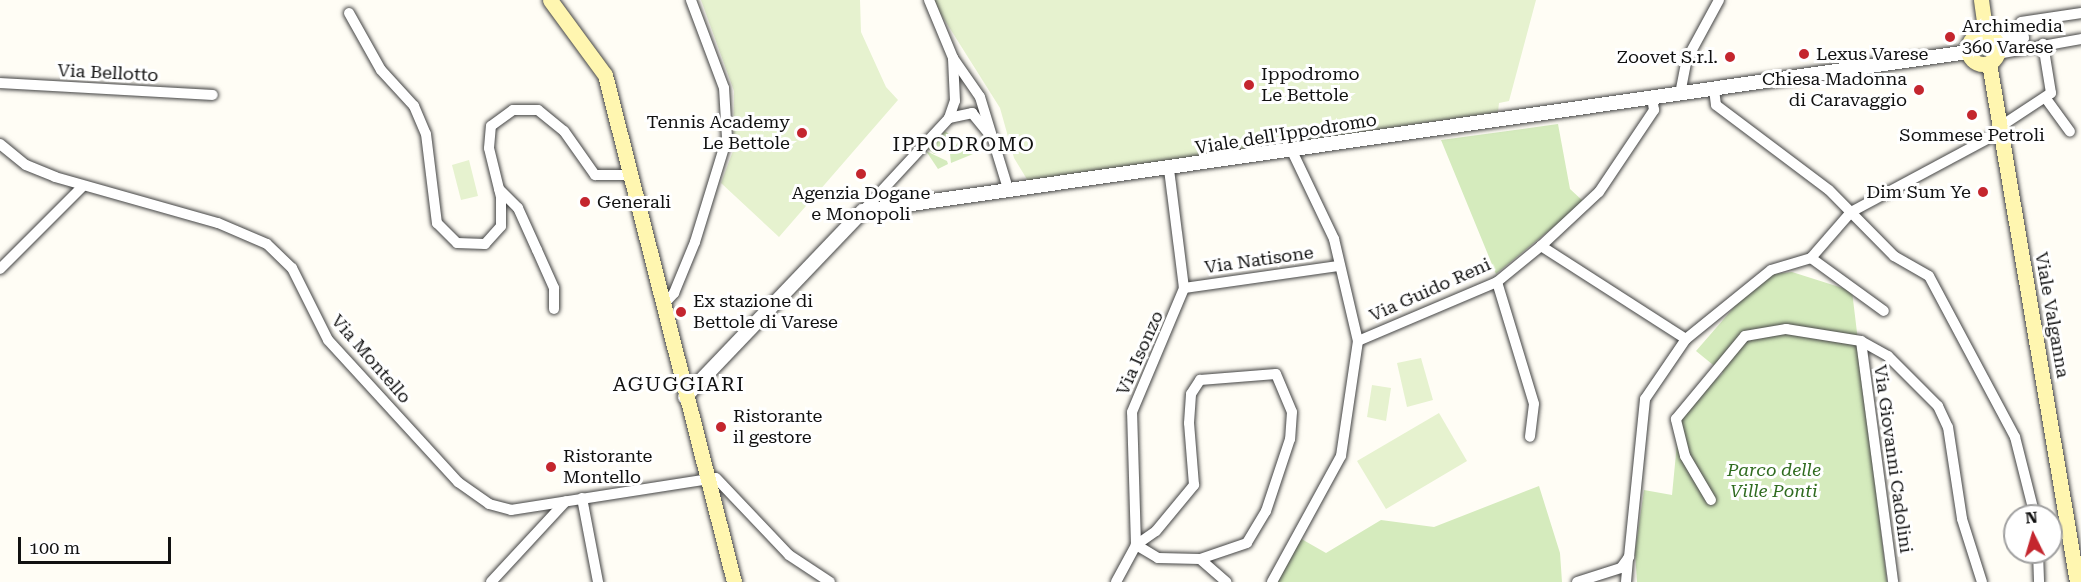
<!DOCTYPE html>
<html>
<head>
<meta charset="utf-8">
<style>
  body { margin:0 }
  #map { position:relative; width:2081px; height:582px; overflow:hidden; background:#fffdf5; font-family:"Roboto Serif",serif }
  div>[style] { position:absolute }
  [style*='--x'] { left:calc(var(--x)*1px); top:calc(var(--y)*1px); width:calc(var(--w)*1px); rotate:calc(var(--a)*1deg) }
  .green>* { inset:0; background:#d5ebbd }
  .round { border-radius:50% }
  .pitch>* { inset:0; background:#e6f2cf }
  .roads { filter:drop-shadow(0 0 2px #444) drop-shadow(0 0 2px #444) }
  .minor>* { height:10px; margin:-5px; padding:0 5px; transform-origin:5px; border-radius:5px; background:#fff }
  .tertiary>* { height:14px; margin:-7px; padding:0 7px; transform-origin:7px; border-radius:7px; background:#fff }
  .secondary>* { height:15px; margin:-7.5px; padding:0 7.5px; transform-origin:7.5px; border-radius:7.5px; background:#fff6b0 }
  .secondary>.ring { margin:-7.5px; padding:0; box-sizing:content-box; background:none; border:15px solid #fff6b0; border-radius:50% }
  .dots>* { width:16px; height:16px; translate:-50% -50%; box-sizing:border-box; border:3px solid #fff; border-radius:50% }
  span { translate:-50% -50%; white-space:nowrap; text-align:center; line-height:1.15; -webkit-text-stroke:6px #fff; paint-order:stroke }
  .poi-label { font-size:18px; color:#111 }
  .left { translate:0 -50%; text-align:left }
  .right { translate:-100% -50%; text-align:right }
  .street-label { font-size:18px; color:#111 }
  .park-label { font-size:18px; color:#2f6b1f; font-style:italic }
  .neighbourhood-label { font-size:20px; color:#111; letter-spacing:1.5px }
  .north { position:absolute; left:2003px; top:504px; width:60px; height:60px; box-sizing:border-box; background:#fff; border:2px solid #a0a0a0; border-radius:50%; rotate:355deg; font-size:16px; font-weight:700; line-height:24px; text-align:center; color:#111 }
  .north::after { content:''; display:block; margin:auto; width:21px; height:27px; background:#c4262e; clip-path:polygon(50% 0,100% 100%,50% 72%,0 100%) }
  .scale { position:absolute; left:18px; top:537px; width:153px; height:27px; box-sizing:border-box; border:3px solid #111; border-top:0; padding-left:8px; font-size:18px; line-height:21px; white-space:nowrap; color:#111; -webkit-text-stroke:4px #fff; paint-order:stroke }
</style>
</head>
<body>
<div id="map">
  <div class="green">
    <div class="round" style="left:1977px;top:40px;width:16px;height:16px"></div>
    <div style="clip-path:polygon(1558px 124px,1570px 189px,1584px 202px,1496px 274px,1441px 140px)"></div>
    <div style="clip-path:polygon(945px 131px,955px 139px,945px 152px,934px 154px,928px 149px)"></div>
    <div style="clip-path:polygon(958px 142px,973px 154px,951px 163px,950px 154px)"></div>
    <div style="clip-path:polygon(926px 151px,947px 161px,948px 164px,938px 169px)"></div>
    <div style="clip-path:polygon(1792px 272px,1852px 291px,1887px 582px,1637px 582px,1635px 552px,1644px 490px,1672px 495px,1680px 412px,1723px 373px,1696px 351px,1762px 275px)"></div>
    <div style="clip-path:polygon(1539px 486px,1560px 553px,1562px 582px,1276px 582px,1298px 537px,1326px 553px,1381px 520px,1434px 527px)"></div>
  </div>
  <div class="pitch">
    <div style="clip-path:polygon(701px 0,860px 0,861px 32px,886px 87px,898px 100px,779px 237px,721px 183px,733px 151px,734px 91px)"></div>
    <div style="clip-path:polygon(932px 0,1536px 0,1509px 101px,1499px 103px,1498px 112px,1028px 181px,1014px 158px,1000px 108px)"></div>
    <div style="clip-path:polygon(469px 160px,478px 196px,461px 200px,452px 165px)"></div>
    <div style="clip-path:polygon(1421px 358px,1433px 400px,1407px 407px,1397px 363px)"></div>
    <div style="clip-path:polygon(1372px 385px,1391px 388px,1386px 421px,1367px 417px)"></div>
    <div style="clip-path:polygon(1439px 413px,1467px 461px,1386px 509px,1357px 461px)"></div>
  </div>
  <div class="roads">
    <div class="minor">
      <div style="--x:929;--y:0;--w:63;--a:67.5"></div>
      <div style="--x:953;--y:58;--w:47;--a:55.3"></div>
      <div style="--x:980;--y:97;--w:99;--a:73"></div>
      <div style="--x:349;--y:13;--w:65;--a:60.7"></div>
      <div style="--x:381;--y:70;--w:49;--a:47.5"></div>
      <div style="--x:414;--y:106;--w:30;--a:67"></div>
      <div style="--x:426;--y:134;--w:90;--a:83"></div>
      <div style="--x:437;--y:223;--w:28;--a:45"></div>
      <div style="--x:457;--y:243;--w:28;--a:2"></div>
      <div style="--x:485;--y:244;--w:24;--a:-48"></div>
      <div style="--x:501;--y:226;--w:29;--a:-90"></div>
      <div style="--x:501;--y:197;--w:50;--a:-103.8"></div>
      <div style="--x:489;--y:148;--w:22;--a:-85"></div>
      <div style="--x:491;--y:126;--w:27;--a:-36"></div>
      <div style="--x:513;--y:110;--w:25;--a:0"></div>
      <div style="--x:538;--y:110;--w:33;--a:39"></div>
      <div style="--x:564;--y:131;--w:54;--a:54.8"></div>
      <div style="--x:595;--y:175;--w:32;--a:0"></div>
      <div style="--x:1995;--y:40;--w:29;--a:-4"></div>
      <div style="--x:2024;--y:38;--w:16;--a:-101"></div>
      <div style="--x:2021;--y:22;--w:61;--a:-8.5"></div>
      <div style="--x:1997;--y:54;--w:85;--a:-10.1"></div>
      <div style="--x:0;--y:83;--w:213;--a:3.2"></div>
      <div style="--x:1714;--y:89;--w:16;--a:83"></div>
      <div style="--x:1716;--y:105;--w:141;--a:37"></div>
      <div style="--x:1829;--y:190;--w:93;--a:45.4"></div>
      <div style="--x:1894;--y:256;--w:40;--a:29.7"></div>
      <div style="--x:1929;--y:276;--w:183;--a:61.9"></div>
      <div style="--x:2015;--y:437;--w:81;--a:75.8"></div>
      <div style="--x:1680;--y:94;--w:36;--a:-79"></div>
      <div style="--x:1687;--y:59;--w:67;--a:-61.5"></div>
      <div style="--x:2047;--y:100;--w:39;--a:54"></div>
      <div style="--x:949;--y:118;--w:24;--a:-12"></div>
      <div style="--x:972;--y:113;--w:26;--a:51"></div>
      <div style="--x:2001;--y:126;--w:60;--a:-33.4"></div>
      <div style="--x:2051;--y:93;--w:50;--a:-99.3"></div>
      <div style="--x:0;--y:144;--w:33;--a:39"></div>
      <div style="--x:26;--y:165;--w:31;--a:22"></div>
      <div style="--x:55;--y:177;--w:169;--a:15.8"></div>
      <div style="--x:218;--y:223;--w:53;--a:23.2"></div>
      <div style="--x:267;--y:244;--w:35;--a:44"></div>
      <div style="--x:292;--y:268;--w:80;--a:63.4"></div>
      <div style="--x:328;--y:340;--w:193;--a:47.5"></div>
      <div style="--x:458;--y:482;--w:38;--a:35"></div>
      <div style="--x:489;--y:504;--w:23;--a:15"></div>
      <div style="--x:511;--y:510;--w:207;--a:-8.9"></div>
      <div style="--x:716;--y:478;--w:106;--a:46.5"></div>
      <div style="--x:789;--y:555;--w:49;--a:33.4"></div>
      <div style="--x:1292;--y:151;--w:98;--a:64.5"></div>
      <div style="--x:1334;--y:239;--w:105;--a:76.8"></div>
      <div style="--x:499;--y:189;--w:27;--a:45"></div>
      <div style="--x:518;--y:208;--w:46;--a:65.7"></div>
      <div style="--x:537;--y:250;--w:42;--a:65.9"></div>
      <div style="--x:554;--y:288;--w:21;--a:90"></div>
      <div style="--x:863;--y:211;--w:127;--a:-47.2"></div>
      <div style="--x:949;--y:118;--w:18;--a:-71"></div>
      <div style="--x:955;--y:101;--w:43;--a:-92.7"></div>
      <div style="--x:1541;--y:246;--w:172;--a:32.7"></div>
      <div style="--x:1811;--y:258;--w:90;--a:36"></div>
      <div style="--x:0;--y:269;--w:116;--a:-45"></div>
      <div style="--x:1497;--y:282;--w:127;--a:73.1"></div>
      <div style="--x:1534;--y:404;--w:33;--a:97"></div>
      <div style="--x:1184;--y:288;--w:156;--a:-8.1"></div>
      <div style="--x:662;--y:306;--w:18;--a:-47"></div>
      <div style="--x:674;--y:293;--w:55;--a:-67.6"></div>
      <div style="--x:695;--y:242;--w:109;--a:-72.9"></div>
      <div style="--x:727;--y:138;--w:50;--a:-93.4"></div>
      <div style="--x:724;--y:88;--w:94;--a:-110.6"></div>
      <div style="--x:1861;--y:341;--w:243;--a:82.4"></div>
      <div style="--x:1276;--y:374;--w:41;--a:67.2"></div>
      <div style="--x:1292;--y:412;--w:27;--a:94"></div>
      <div style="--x:1290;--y:439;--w:76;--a:108.4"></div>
      <div style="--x:1266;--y:511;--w:37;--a:121"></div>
      <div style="--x:1247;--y:543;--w:50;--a:161.2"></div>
      <div style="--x:1200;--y:559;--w:42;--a:-178.6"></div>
      <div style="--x:1158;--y:558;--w:26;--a:-149"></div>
      <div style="--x:1136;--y:545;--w:24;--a:-35"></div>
      <div style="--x:1156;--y:531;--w:60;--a:-50.4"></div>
      <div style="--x:1194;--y:485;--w:62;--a:-94.6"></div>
      <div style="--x:1189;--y:423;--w:29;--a:-86"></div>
      <div style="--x:1191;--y:394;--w:17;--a:-57"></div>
      <div style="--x:1200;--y:380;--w:76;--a:-4.5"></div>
      <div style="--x:582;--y:498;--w:86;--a:79.2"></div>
      <div style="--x:1711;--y:500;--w:51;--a:-120.6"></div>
      <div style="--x:1685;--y:456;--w:38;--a:-104"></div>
      <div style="--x:1676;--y:419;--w:108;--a:-50.3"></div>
      <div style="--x:1745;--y:336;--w:42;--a:-9.7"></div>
      <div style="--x:1786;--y:329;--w:76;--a:9.1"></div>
      <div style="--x:1861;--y:341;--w:31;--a:29"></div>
      <div style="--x:1888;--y:356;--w:71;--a:45"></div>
      <div style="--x:1938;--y:406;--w:23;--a:65"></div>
      <div style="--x:1948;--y:427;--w:93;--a:81.3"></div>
      <div style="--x:1962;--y:519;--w:66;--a:72.4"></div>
      <div style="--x:2038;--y:552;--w:30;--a:88"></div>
      <div style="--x:1200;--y:559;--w:35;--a:41"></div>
      <div style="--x:491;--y:582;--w:110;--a:-47.2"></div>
      <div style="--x:1116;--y:582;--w:42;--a:-61.6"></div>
      <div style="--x:1136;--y:545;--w:133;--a:-91.7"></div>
      <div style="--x:1132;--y:412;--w:134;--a:-67.2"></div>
      <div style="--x:1184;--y:288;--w:119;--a:-97.2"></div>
      <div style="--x:1272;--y:582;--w:144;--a:-61.3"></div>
      <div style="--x:1341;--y:456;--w:116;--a:-81.6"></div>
      <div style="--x:1358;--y:341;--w:151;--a:-23"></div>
      <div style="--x:1497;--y:282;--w:57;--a:-39.3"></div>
      <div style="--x:1541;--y:246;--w:79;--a:-43"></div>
      <div style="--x:1599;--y:192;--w:99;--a:-56.1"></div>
      <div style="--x:1654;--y:110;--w:12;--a:-99"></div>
      <div style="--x:1577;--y:582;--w:46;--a:-17.7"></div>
      <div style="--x:1621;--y:568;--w:14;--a:-54"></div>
      <div style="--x:1629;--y:557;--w:159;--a:-84.2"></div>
      <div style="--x:1645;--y:399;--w:73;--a:-55.7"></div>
      <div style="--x:1686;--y:339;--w:109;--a:-39.1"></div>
      <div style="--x:1771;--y:270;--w:42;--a:-16.7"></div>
      <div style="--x:1811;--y:258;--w:61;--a:-49"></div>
      <div style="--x:1851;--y:212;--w:171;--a:-28.2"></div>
      <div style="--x:1626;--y:582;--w:24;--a:-85"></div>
    </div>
    <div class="tertiary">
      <div style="--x:685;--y:397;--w:257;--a:-46.3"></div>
      <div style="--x:863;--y:211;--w:1116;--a:-8.19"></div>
    </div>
    <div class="secondary">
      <div style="--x:550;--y:0;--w:93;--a:53.7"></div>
      <div style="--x:605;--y:75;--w:523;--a:75.72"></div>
      <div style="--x:1981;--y:0;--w:34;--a:82"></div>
      <div class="ring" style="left:1968px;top:34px;width:15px;height:15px"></div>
      <div style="--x:1989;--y:63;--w:526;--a:80.38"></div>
    </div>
  </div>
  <div class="dots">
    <div style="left:1950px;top:37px;background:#c4262e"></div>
    <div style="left:1804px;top:54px;background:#c4262e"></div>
    <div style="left:1730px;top:57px;background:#c4262e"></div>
    <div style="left:1249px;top:85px;background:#c4262e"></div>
    <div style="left:1919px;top:90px;background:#c4262e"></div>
    <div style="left:1972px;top:115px;background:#c4262e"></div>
    <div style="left:802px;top:133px;background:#c4262e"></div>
    <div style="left:861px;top:174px;background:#c4262e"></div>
    <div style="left:1983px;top:192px;background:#c4262e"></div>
    <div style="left:585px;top:202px;background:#c4262e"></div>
    <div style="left:681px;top:312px;background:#c4262e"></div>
    <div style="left:721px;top:427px;background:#c4262e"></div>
    <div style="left:551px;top:467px;background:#c4262e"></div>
  </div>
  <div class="poi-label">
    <span class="left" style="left:1962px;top:37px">Archimedia<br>360 Varese</span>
    <span class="left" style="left:1816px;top:54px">Lexus Varese</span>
    <span class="right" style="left:1718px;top:57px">Zoovet S.r.l.</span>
    <span class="left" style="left:1261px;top:85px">Ippodromo<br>Le Bettole</span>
    <span class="right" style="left:1907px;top:90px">Chiesa Madonna<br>di Caravaggio</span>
    <span class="right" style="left:790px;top:133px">Tennis Academy<br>Le Bettole</span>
    <span style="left:1972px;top:135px">Sommese Petroli</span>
    <span class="right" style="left:1971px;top:192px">Dim Sum Ye</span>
    <span style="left:861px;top:204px">Agenzia Dogane<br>e Monopoli</span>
    <span class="left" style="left:597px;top:202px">Generali</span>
    <span class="left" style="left:693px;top:312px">Ex stazione di<br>Bettole di Varese</span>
    <span class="left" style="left:733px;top:427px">Ristorante<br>il gestore</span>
    <span class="left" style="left:563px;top:467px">Ristorante<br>Montello</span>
  </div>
  <div class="street-label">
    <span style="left:108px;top:73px;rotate:3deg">Via Bellotto</span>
    <span style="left:1286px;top:134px;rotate:-9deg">Viale dell'Ippodromo</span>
    <span style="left:1259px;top:260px;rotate:-8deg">Via Natisone</span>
    <span style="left:1430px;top:290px;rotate:-24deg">Via Guido Reni</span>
    <span style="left:2052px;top:315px;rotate:80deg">Viale Valganna</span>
    <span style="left:1140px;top:353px;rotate:-66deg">Via Isonzo</span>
    <span style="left:371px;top:359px;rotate:49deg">Via Montello</span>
    <span style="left:1893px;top:459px;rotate:82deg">Via Giovanni Cadolini</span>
  </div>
  <div class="park-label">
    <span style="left:1774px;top:481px">Parco delle<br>Ville Ponti</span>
  </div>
  <div class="neighbourhood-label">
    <span style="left:964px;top:144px">IPPODROMO</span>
    <span style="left:679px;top:384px">AGUGGIARI</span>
  </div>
  <div class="north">N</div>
  <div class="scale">100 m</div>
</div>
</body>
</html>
